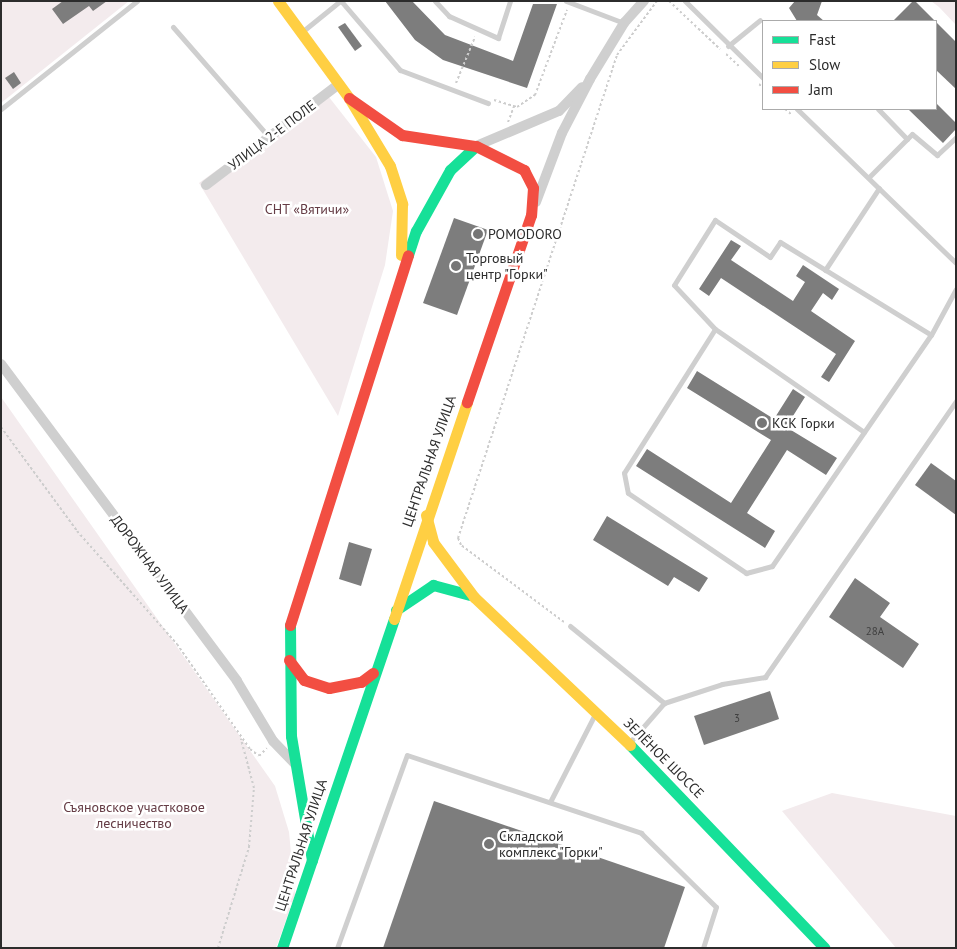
<!DOCTYPE html>
<html>
<head>
<meta charset="utf-8">
<style>
  body { margin:0 }
  #map { position:relative; width:957px; height:949px; overflow:hidden; background:#fff; font-family:"PT Sans",sans-serif }
  div>[style] { position:absolute }
  [style*='--x'] { left:calc(var(--x)*1px); top:calc(var(--y)*1px); width:calc(var(--w)*1px); rotate:calc(var(--a)*1deg) }
  .green>* { inset:0; background:#f3ebed }
  .building>* { inset:0; background:#7d7d7d }
  .path>* { height:2px; margin-top:-1px; transform-origin:0; background:repeating-linear-gradient(90deg,#cdcdcd 0 2.5px,transparent 0 5px) }
  .lane>* { height:5px; margin:-2.5px; padding:0 2.5px; transform-origin:2.5px; border-radius:2.5px; background:#cfcfcf }
  .street>* { height:10px; margin:-5px; padding:0 5px; transform-origin:5px; border-radius:5px; background:#cfcfcf }
  .fast>* { height:11px; margin:-5.5px; padding:0 5.5px; transform-origin:5.5px; border-radius:5.5px; background:#16e098 }
  .slow>* { height:11px; margin:-5.5px; padding:0 5.5px; transform-origin:5.5px; border-radius:5.5px; background:#ffcf43 }
  .jam>* { height:11px; margin:-5.5px; padding:0 5.5px; transform-origin:5.5px; border-radius:5.5px; background:#f24e42 }
  .dots>* { width:14px; height:14px; translate:-50% -50%; box-sizing:border-box; border:2px solid #fff; border-radius:50% }
  span { translate:-50% -50%; white-space:nowrap; text-align:center; line-height:1.15; -webkit-text-stroke:5px #fff; paint-order:stroke }
  .number-label { font-size:11px; color:#404040 }
  .number-label span { -webkit-text-stroke-width:0 }
  .street-label { font-size:14px; color:#2c2c2c }
  .park-label { font-size:14px; color:#653c45 }
  .poi-label { font-size:14px; color:#2c2c2c }
  .left { translate:0 -50%; text-align:left }
  .frame { position:absolute; inset:0; border:2px solid #2c2c2c; pointer-events:none }
  .legend { position:absolute; left:762px; top:20px; width:175px; height:90px; box-sizing:border-box; background:#fff; border:1px solid #ababab; margin:0; padding:6px 9px; list-style:none; font-size:15px; color:#2c2c2c }
  .legend li { display:flex; align-items:center; gap:10px; height:25px }
  .legend b { width:25px; border:1px solid #ababab }
</style>
</head>
<body>
<div id="map">
  <div class="green">
    <div style="clip-path:polygon(1px 1px,129px 1px,1px 103px)"></div>
    <div style="clip-path:polygon(931px 1px,956px 1px,956px 25px,939px 7px)"></div>
    <div style="clip-path:polygon(325px 92px,376px 157px,393px 211px,385px 265px,338px 416px,199px 183px)"></div>
    <div style="clip-path:polygon(1px 397px,275px 786px,289px 832px,295px 895px,276px 948px,1px 948px)"></div>
    <div style="clip-path:polygon(832px 793px,956px 816px,956px 948px,896px 948px,782px 811px)"></div>
  </div>
  <div class="building">
    <div style="clip-path:polygon(63px 1px,107px 1px,93px 11px,89px 6px,63px 24px,52px 9px)"></div>
    <div style="clip-path:polygon(385px 1px,412px 1px,445px 35px,513px 61px,533px 4px,557px 4px,527px 88px,443px 60px,415px 40px)"></div>
    <div style="clip-path:polygon(795px 1px,822px 1px,817px 15px,824px 21px,797px 21px,789px 8px)"></div>
    <div style="clip-path:polygon(915px 1px,935px 21px,893px 21px,913px 1px)"></div>
    <div style="clip-path:polygon(936px 22px,956px 42px,956px 89px,936px 70px)"></div>
    <div style="clip-path:polygon(345px 23px,362px 46px,355px 51px,338px 27px)"></div>
    <div style="clip-path:polygon(14px 72px,21px 83px,13px 89px,5px 78px)"></div>
    <div style="clip-path:polygon(936px 103px,956px 123px,956px 129px,943px 143px,908px 109px,936px 109px)"></div>
    <div style="clip-path:polygon(454px 218px,488px 230px,457px 315px,423px 303px)"></div>
    <div style="clip-path:polygon(731px 240px,741px 246px,731px 260px,793px 301px,805px 282px,796px 276px,803px 265px,839px 289px,832px 300px,823px 293px,811px 311px,855px 341px,829px 382px,821px 377px,836px 354px,721px 278px,709px 296px,699px 289px)"></div>
    <div style="clip-path:polygon(697px 371px,774px 419px,793px 389px,805px 397px,786px 427px,837px 458px,826px 475px,787px 450px,747px 513px,775px 531px,765px 548px,636px 466px,647px 449px,731px 503px,771px 440px,687px 388px)"></div>
    <div style="clip-path:polygon(931px 463px,956px 481px,956px 515px,915px 485px)"></div>
    <div style="clip-path:polygon(607px 516px,708px 578px,699px 592px,674px 577px,668px 586px,593px 540px)"></div>
    <div style="clip-path:polygon(349px 542px,372px 549px,361px 586px,339px 579px)"></div>
    <div style="clip-path:polygon(855px 578px,890px 603px,880px 617px,919px 644px,903px 668px,829px 617px)"></div>
    <div style="clip-path:polygon(770px 691px,779px 719px,704px 745px,694px 716px)"></div>
    <div style="clip-path:polygon(434px 801px,685px 887px,664px 948px,383px 948px)"></div>
  </div>
  <div class="path">
    <div style="--x:669;--y:1;--w:70;--a:43.3"></div>
    <div style="--x:726;--y:54;--w:18;--a:43"></div>
    <div style="--x:456;--y:83;--w:50;--a:-67.6"></div>
    <div style="--x:759;--y:84;--w:6;--a:45"></div>
    <div style="--x:494;--y:100;--w:24;--a:17"></div>
    <div style="--x:517;--y:107;--w:22;--a:-34"></div>
    <div style="--x:535;--y:95;--w:91;--a:-69.4"></div>
    <div style="--x:785;--y:109;--w:8;--a:40"></div>
    <div style="--x:508;--y:122;--w:17;--a:-69"></div>
    <div style="--x:1;--y:427;--w:129;--a:53.8"></div>
    <div style="--x:77;--y:531;--w:151;--a:48.5"></div>
    <div style="--x:177;--y:644;--w:128;--a:55.2"></div>
    <div style="--x:250;--y:749;--w:11;--a:38"></div>
    <div style="--x:259;--y:756;--w:11;--a:-45"></div>
    <div style="--x:564;--y:622;--w:129;--a:-143.2"></div>
    <div style="--x:461;--y:545;--w:8;--a:-113"></div>
    <div style="--x:458;--y:538;--w:508;--a:-71.78"></div>
    <div style="--x:617;--y:55;--w:67;--a:-53.5"></div>
    <div style="--x:218;--y:948;--w:106;--a:-72.9"></div>
    <div style="--x:249;--y:847;--w:59;--a:-85.2"></div>
    <div style="--x:254;--y:788;--w:51;--a:-104.9"></div>
  </div>
  <div class="lane">
    <div style="--x:341;--y:1;--w:91;--a:49.5"></div>
    <div style="--x:400;--y:70;--w:94;--a:20.6"></div>
    <div style="--x:435;--y:1;--w:21;--a:47"></div>
    <div style="--x:449;--y:16;--w:54;--a:24.2"></div>
    <div style="--x:498;--y:38;--w:39;--a:-72"></div>
    <div style="--x:566;--y:1;--w:62;--a:20.8"></div>
    <div style="--x:685;--y:1;--w:110;--a:44.6"></div>
    <div style="--x:173;--y:27;--w:146;--a:48.9"></div>
    <div style="--x:303;--y:31;--w:48;--a:-39"></div>
    <div style="--x:728;--y:46;--w:41;--a:-39.1"></div>
    <div style="--x:1;--y:109;--w:174;--a:-38.5"></div>
    <div style="--x:797;--y:109;--w:221;--a:44.1"></div>
    <div style="--x:907;--y:139;--w:7;--a:-45"></div>
    <div style="--x:912;--y:134;--w:33;--a:40"></div>
    <div style="--x:937;--y:155;--w:26;--a:-43"></div>
    <div style="--x:869;--y:177;--w:54;--a:-45"></div>
    <div style="--x:907;--y:139;--w:42;--a:-134"></div>
    <div style="--x:825;--y:270;--w:98;--a:-56.6"></div>
    <div style="--x:715;--y:329;--w:60;--a:-133"></div>
    <div style="--x:674;--y:285;--w:77;--a:-57.8"></div>
    <div style="--x:715;--y:220;--w:66;--a:33.9"></div>
    <div style="--x:770;--y:257;--w:18;--a:-56"></div>
    <div style="--x:780;--y:242;--w:177;--a:31.6"></div>
    <div style="--x:864;--y:432;--w:181;--a:-145.3"></div>
    <div style="--x:715;--y:329;--w:170;--a:122.3"></div>
    <div style="--x:624;--y:473;--w:20;--a:79"></div>
    <div style="--x:628;--y:493;--w:143;--a:34.1"></div>
    <div style="--x:746;--y:573;--w:27;--a:-15"></div>
    <div style="--x:772;--y:566;--w:280;--a:-55.5"></div>
    <div style="--x:931;--y:335;--w:52;--a:-61.5"></div>
    <div style="--x:570;--y:626;--w:122;--a:39.3"></div>
    <div style="--x:630;--y:742;--w:52;--a:-48.9"></div>
    <div style="--x:664;--y:703;--w:61;--a:-18.1"></div>
    <div style="--x:722;--y:684;--w:44;--a:-9.2"></div>
    <div style="--x:765;--y:677;--w:336;--a:-55.3"></div>
    <div style="--x:551;--y:800;--w:99;--a:-62.9"></div>
    <div style="--x:337;--y:948;--w:205;--a:-70.1"></div>
    <div style="--x:407;--y:755;--w:247;--a:18.4"></div>
    <div style="--x:641;--y:833;--w:105;--a:44.6"></div>
    <div style="--x:716;--y:907;--w:43;--a:107.6"></div>
  </div>
  <div class="street">
    <div style="--x:476;--y:146;--w:90;--a:-22.9"></div>
    <div style="--x:559;--y:111;--w:33;--a:-46"></div>
    <div style="--x:206;--y:185;--w:167;--a:-37.2"></div>
    <div style="--x:536;--y:202;--w:74;--a:-69.4"></div>
    <div style="--x:562;--y:133;--w:61;--a:-62.6"></div>
    <div style="--x:590;--y:79;--w:66;--a:-58.7"></div>
    <div style="--x:624;--y:23;--w:30;--a:-48"></div>
    <div style="--x:1;--y:364;--w:395;--a:53.3"></div>
    <div style="--x:237;--y:681;--w:70;--a:59"></div>
    <div style="--x:273;--y:741;--w:32;--a:46"></div>
  </div>
  <div class="fast">
    <div style="--x:408;--y:255;--w:25;--a:-72"></div>
    <div style="--x:416;--y:231;--w:70;--a:-60.9"></div>
    <div style="--x:450;--y:170;--w:35;--a:-43"></div>
    <div style="--x:396;--y:610;--w:45;--a:-34"></div>
    <div style="--x:433;--y:585;--w:38;--a:15"></div>
    <div style="--x:290;--y:625;--w:111;--a:89.5"></div>
    <div style="--x:291;--y:736;--w:126;--a:80.4"></div>
    <div style="--x:630;--y:745;--w:281;--a:46.2"></div>
    <div style="--x:282;--y:948;--w:348;--a:-71.2"></div>
  </div>
  <div class="slow">
    <div style="--x:278;--y:1;--w:120;--a:53.8"></div>
    <div style="--x:349;--y:98;--w:79;--a:58.9"></div>
    <div style="--x:390;--y:166;--w:40;--a:72"></div>
    <div style="--x:402;--y:204;--w:51;--a:91.1"></div>
    <div style="--x:426;--y:515;--w:28;--a:75"></div>
    <div style="--x:433;--y:542;--w:69;--a:53.3"></div>
    <div style="--x:474;--y:597;--w:215;--a:43.5"></div>
    <div style="--x:394;--y:619;--w:229;--a:-71.4"></div>
  </div>
  <div class="jam">
    <div style="--x:349;--y:98;--w:65;--a:34.9"></div>
    <div style="--x:402;--y:135;--w:75;--a:8.5"></div>
    <div style="--x:476;--y:146;--w:54;--a:26.6"></div>
    <div style="--x:524;--y:170;--w:20;--a:63"></div>
    <div style="--x:533;--y:188;--w:27;--a:94"></div>
    <div style="--x:531;--y:215;--w:198;--a:108.9"></div>
    <div style="--x:290;--y:625;--w:388;--a:-72.3"></div>
    <div style="--x:289;--y:660;--w:25;--a:53"></div>
    <div style="--x:304;--y:680;--w:26;--a:18"></div>
    <div style="--x:329;--y:688;--w:33;--a:-11"></div>
    <div style="--x:361;--y:682;--w:15;--a:-37"></div>
  </div>
  <div class="dots">
    <div style="left:478px;top:234px;background:#767676"></div>
    <div style="left:456px;top:266px;background:#767676"></div>
    <div style="left:762px;top:423px;background:#767676"></div>
    <div style="left:489px;top:844px;background:#767676"></div>
  </div>
  <div class="number-label">
    <span style="left:875px;top:631px">28А</span>
    <span style="left:737px;top:718px">3</span>
  </div>
  <div class="street-label">
    <span style="left:272px;top:135px;rotate:-37deg">УЛИЦА 2-Е ПОЛЕ</span>
    <span style="left:429px;top:461px;rotate:-71deg">ЦЕНТРАЛЬНАЯ УЛИЦА</span>
    <span style="left:150px;top:564px;rotate:53deg">ДОРОЖНАЯ УЛИЦА</span>
    <span style="left:664px;top:758px;rotate:45deg">ЗЕЛЁНОЕ ШОССЕ</span>
    <span style="left:301px;top:845px;rotate:-72deg">ЦЕНТРАЛЬНАЯ УЛИЦА</span>
  </div>
  <div class="park-label">
    <span style="left:307px;top:209px">СНТ «Вятичи»</span>
    <span style="left:134px;top:815px">Съяновское участковое<br>лесничество</span>
  </div>
  <div class="poi-label">
    <span class="left" style="left:488px;top:234px">POMODORO</span>
    <span class="left" style="left:466px;top:266px">Торговый<br>центр "Горки"</span>
    <span class="left" style="left:772px;top:423px">КСК Горки</span>
    <span class="left" style="left:499px;top:844px">Складской<br>комплекс "Горки"</span>
  </div>
  <div class="frame"></div>
  <ul class="legend">
  <li><b style="height:6px;background:#16e098"></b>Fast</li>
  <li><b style="height:6px;background:#ffcf43"></b>Slow</li>
  <li><b style="height:6px;background:#f24e42"></b>Jam</li>
  </ul>
</div>
</body>
</html>
